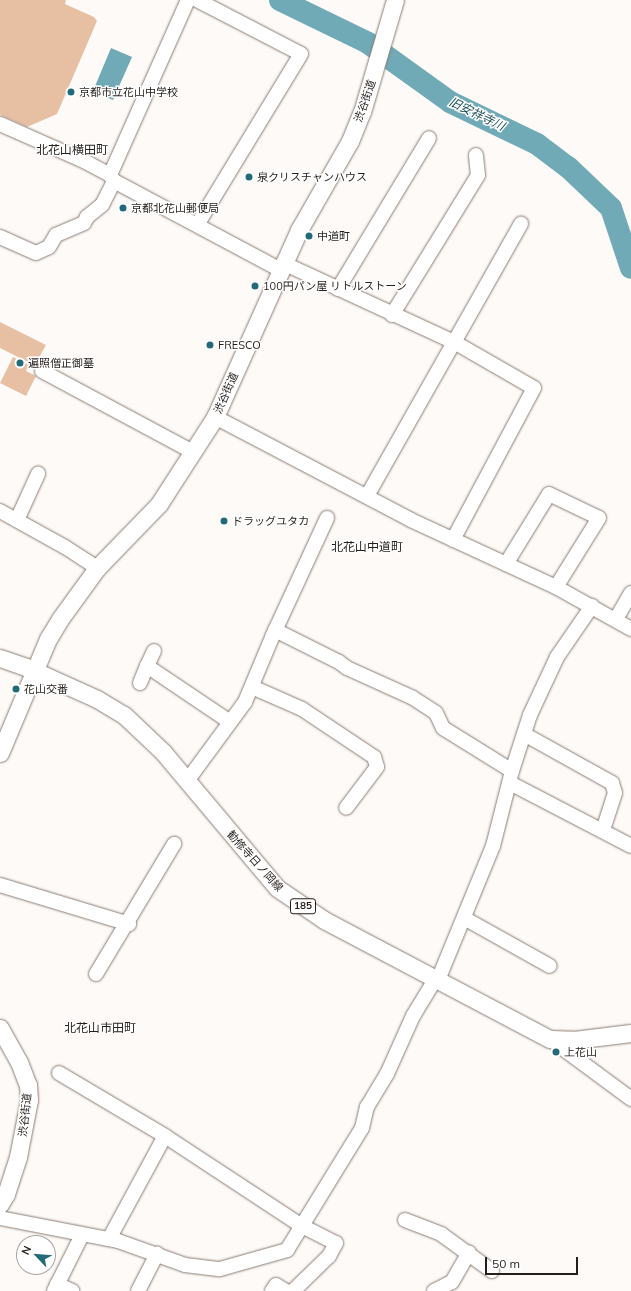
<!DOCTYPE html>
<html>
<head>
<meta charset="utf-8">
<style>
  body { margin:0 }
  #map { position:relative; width:631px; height:1291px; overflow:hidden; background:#fdfaf8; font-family:Mulish,"Noto Sans JP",sans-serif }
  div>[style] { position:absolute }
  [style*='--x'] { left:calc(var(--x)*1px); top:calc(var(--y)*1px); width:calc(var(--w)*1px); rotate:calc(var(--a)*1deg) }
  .green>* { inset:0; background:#e7c0a4 }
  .water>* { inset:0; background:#70aab7 }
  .river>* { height:22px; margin:-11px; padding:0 11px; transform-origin:11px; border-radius:11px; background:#70aab7 }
  .roads { filter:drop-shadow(0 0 1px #8b7c72) drop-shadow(0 0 1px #8b7c72) }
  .minor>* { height:14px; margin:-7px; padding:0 7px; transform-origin:7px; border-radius:7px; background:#fff }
  .major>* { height:17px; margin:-8.5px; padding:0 8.5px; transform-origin:8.5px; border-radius:8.5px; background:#fff }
  .dots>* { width:11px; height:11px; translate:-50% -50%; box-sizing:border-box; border:2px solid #fff; border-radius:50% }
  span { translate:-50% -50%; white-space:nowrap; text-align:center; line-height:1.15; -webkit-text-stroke:3px #fff; paint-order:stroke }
  .shield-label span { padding:1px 3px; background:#fff; border:1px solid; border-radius:3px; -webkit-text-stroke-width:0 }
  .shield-label { font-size:10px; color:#251f1b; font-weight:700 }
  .poi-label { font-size:11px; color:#251f1b }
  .left { translate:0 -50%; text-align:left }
  .street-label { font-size:11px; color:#251f1b }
  .water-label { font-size:12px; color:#194c56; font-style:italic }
  .neighbourhood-label { font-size:12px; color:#251f1b }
  .north { position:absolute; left:16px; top:1235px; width:40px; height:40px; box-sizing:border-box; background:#fff; border:1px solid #a8a5a4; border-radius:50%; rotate:296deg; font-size:11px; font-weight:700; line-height:16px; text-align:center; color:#251f1b }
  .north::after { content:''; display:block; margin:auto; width:14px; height:18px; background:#236a78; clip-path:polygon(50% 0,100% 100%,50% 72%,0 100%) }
  .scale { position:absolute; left:485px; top:1257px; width:93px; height:18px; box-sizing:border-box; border:2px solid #251f1b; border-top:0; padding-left:5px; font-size:12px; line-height:14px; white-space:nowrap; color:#251f1b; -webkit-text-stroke:3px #fff; paint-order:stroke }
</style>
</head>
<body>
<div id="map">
  <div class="green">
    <div style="clip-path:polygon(0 0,66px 0,65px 4px,94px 17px,97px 21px,57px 114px,27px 127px,0 115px)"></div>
    <div style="clip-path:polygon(0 322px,46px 345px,37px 361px,33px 359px,30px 363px,0 348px)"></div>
    <div style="clip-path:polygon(13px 357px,29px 365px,26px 371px,36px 376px,26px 396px,0 383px)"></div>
  </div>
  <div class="water">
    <div style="clip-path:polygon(111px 48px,132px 57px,113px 100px,93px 91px)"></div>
  </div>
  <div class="river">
    <div style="--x:280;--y:0;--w:98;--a:26"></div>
    <div style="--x:368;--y:43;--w:101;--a:35.7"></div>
    <div style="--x:450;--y:102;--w:97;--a:25.8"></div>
    <div style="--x:537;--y:144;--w:39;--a:37"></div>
    <div style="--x:568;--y:167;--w:59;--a:43.6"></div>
    <div style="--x:611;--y:208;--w:63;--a:71.6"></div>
  </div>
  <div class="roads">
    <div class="minor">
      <div style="--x:197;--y:0;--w:117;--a:27.4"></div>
      <div style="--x:301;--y:54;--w:200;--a:121.3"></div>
      <div style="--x:0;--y:124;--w:92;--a:23.8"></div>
      <div style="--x:84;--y:161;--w:30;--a:28"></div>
      <div style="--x:110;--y:175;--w:7;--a:56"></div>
      <div style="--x:114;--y:181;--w:189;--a:28.1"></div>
      <div style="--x:110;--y:175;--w:192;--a:-66"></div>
      <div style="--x:0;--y:237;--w:39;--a:24"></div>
      <div style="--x:36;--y:253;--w:14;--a:-25"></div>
      <div style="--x:49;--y:247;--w:14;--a:-60"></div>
      <div style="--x:56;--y:235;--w:30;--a:-23"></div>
      <div style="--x:84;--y:223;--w:7;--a:-63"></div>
      <div style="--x:87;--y:217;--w:19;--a:-39"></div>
      <div style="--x:102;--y:205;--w:27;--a:-63"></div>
      <div style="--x:283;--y:263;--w:188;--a:24.8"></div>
      <div style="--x:454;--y:342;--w:92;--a:29.9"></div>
      <div style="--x:534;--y:388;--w:172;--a:118.1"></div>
      <div style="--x:338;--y:289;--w:176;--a:-58.9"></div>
      <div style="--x:392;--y:315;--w:164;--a:-58.4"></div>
      <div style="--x:478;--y:175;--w:20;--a:-96"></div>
      <div style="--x:42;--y:371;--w:171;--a:28.2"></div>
      <div style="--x:215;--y:417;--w:221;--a:27.7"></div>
      <div style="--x:411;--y:520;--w:160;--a:24.8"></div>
      <div style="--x:556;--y:587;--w:86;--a:29.2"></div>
      <div style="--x:367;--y:496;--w:313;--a:-60.5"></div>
      <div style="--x:0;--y:511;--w:74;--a:29"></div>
      <div style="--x:65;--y:547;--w:38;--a:33"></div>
      <div style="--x:17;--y:520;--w:51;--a:-65.5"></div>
      <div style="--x:506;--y:564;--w:82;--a:-58.4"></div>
      <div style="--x:549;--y:494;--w:55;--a:25.6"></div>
      <div style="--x:599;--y:518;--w:81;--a:121.9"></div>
      <div style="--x:616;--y:619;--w:30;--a:-60"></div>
      <div style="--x:275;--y:630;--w:72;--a:26.6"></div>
      <div style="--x:339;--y:662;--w:10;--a:37"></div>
      <div style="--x:347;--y:668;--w:72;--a:24.4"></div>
      <div style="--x:413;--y:698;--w:27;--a:33"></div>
      <div style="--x:436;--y:713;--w:17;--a:65"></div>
      <div style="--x:443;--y:728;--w:81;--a:31.9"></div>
      <div style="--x:154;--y:651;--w:17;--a:115"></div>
      <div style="--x:147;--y:666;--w:100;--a:34"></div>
      <div style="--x:140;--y:683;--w:18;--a:-68"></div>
      <div style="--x:252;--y:687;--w:55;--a:23.7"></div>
      <div style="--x:302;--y:709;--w:87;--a:33.7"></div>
      <div style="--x:374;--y:757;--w:10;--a:73"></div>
      <div style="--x:377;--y:767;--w:51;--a:127.1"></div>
      <div style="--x:524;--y:734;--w:101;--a:29.1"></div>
      <div style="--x:612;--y:783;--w:10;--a:73"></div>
      <div style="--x:615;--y:793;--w:40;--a:108"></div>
      <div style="--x:187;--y:781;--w:98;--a:-53.7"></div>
      <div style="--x:245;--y:702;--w:73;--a:-67.3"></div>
      <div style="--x:273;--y:635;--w:129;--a:-65.2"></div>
      <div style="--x:510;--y:783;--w:136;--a:27.5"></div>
      <div style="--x:0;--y:885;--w:135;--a:16.8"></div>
      <div style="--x:464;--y:918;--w:98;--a:29.2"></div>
      <div style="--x:96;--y:974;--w:152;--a:-59"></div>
      <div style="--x:438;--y:980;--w:145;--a:-67.7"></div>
      <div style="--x:493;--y:846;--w:77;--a:-75.8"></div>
      <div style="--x:512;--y:771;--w:59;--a:-72.2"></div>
      <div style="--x:530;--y:715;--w:64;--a:-65"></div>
      <div style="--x:557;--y:657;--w:62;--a:-55.5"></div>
      <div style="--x:550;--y:1039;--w:101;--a:36.5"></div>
      <div style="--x:59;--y:1073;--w:123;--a:30.7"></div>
      <div style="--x:165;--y:1136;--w:164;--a:33.3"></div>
      <div style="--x:302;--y:1226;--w:38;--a:27"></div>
      <div style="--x:336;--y:1243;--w:15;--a:118"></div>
      <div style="--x:329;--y:1256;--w:50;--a:135.8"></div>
      <div style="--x:0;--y:1218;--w:120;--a:11"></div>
      <div style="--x:118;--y:1241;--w:71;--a:19.7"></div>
      <div style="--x:185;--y:1265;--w:35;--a:7"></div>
      <div style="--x:220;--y:1269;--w:70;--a:-15.8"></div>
      <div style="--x:287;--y:1250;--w:143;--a:-58.4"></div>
      <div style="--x:362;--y:1128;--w:22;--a:-77"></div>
      <div style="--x:367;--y:1107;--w:39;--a:-59"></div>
      <div style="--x:387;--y:1074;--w:64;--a:-65.9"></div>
      <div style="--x:413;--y:1016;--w:44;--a:-58.8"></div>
      <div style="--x:405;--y:1220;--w:39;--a:21"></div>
      <div style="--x:441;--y:1234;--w:63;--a:36"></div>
      <div style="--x:109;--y:1239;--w:117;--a:-61.5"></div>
      <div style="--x:57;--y:1284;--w:17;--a:25"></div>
      <div style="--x:54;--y:1291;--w:63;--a:-63.4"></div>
      <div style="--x:138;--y:1291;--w:42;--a:-62.8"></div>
      <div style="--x:272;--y:1291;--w:7;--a:-56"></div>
      <div style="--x:276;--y:1285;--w:12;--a:31"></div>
      <div style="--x:434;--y:1291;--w:20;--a:-27"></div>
      <div style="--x:452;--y:1282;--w:34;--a:-60"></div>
    </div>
    <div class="major">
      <div style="--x:0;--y:658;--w:28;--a:19"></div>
      <div style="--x:26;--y:667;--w:78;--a:24.3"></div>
      <div style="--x:97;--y:699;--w:31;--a:31"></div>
      <div style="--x:124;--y:715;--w:54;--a:43.5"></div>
      <div style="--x:163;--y:752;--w:177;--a:50"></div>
      <div style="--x:277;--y:888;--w:57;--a:34.2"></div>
      <div style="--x:324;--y:920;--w:255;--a:27.8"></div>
      <div style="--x:550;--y:1039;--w:24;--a:2"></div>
      <div style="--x:574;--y:1040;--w:57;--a:-7"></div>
      <div style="--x:0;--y:753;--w:124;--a:-67.2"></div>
      <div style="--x:48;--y:639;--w:23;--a:-59"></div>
      <div style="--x:60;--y:619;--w:63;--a:-54"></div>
      <div style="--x:97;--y:568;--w:89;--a:-45.9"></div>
      <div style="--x:159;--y:504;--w:103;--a:-57.2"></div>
      <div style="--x:215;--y:417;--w:205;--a:-65.8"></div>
      <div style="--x:299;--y:230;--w:103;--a:-60.2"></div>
      <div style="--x:350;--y:141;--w:31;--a:-68"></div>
      <div style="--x:362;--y:112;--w:117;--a:-73.6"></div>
      <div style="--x:0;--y:1028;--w:39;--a:61"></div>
      <div style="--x:19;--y:1062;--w:25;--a:69"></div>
      <div style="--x:28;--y:1085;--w:15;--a:86"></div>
      <div style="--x:29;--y:1100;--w:58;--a:100.9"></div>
      <div style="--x:18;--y:1157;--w:39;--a:108"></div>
      <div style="--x:6;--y:1194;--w:12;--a:121"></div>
    </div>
  </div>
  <div class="dots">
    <div style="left:71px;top:92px;background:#236a78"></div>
    <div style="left:249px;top:177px;background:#236a78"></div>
    <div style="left:123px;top:208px;background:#236a78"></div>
    <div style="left:309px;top:236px;background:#236a78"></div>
    <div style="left:255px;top:286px;background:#236a78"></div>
    <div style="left:210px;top:345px;background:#236a78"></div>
    <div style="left:20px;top:363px;background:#236a78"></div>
    <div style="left:224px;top:521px;background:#236a78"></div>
    <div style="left:16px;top:689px;background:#236a78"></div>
    <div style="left:556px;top:1052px;background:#236a78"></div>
  </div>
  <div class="shield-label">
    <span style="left:303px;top:906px">185</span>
  </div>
  <div class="poi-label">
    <span class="left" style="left:79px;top:92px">京都市立花山中学校</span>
    <span class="left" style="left:257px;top:177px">泉クリスチャンハウス</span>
    <span class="left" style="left:131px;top:208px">京都北花山郵便局</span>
    <span class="left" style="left:317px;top:236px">中道町</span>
    <span class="left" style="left:263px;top:286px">100円パン屋 リトルストーン</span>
    <span class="left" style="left:218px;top:345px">FRESCO</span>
    <span class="left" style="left:28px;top:363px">遍照僧正御墓</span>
    <span class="left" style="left:232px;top:521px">ドラッグユタカ</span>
    <span class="left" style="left:24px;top:689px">花山交番</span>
    <span class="left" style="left:564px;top:1052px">上花山</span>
  </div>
  <div class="street-label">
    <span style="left:365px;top:101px;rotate:-71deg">渋谷街道</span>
    <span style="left:226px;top:393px;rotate:-66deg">渋谷街道</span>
    <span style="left:255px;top:861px;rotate:48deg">勧修寺日ノ岡線</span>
    <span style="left:25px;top:1115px;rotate:-84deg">渋谷街道</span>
  </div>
  <div class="water-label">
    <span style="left:477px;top:114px;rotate:26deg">旧安祥寺川</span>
  </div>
  <div class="neighbourhood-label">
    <span style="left:72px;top:150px">北花山横田町</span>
    <span style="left:367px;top:547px">北花山中道町</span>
    <span style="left:100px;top:1028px">北花山市田町</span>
  </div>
  <div class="north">N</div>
  <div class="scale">50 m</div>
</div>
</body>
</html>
